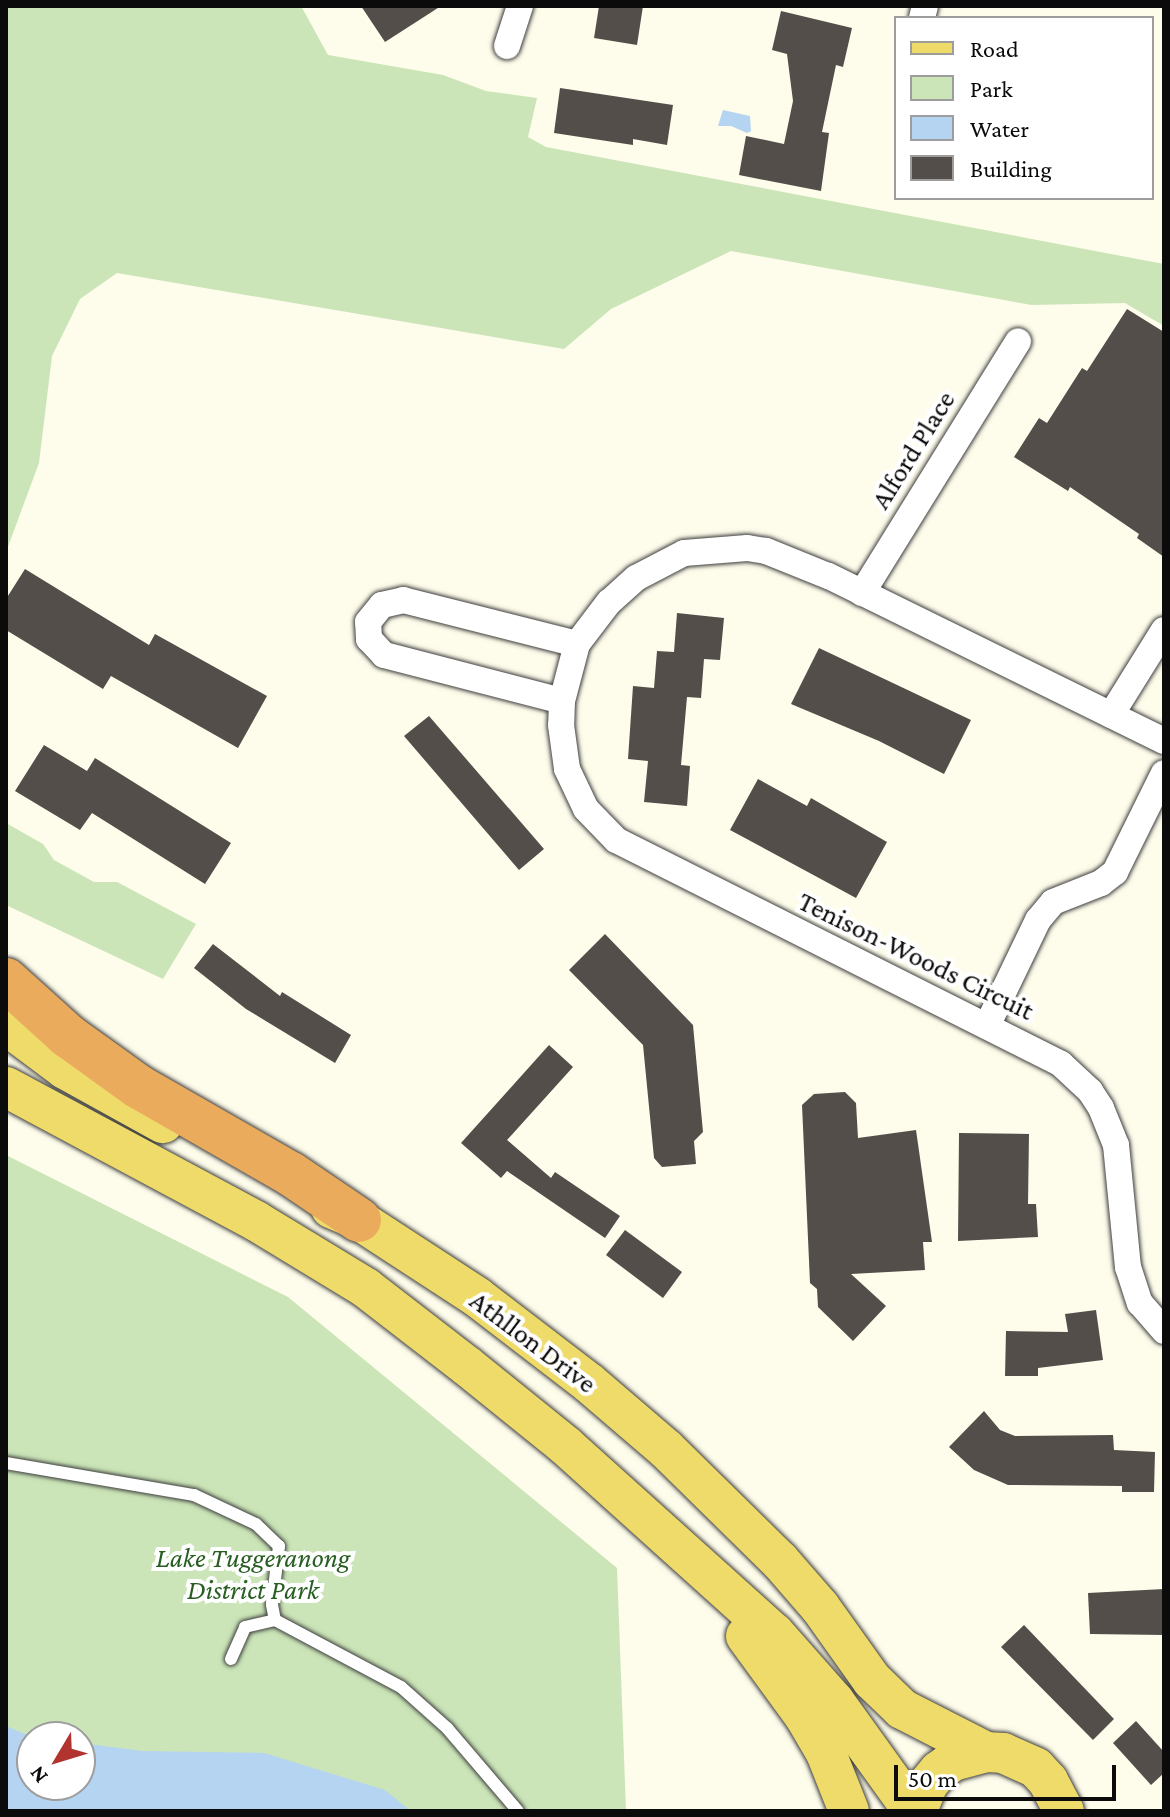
<!DOCTYPE html>
<html>
<head>
<meta charset="utf-8">
<style>
  body { margin:0 }
  #map { position:relative; width:1170px; height:1817px; overflow:hidden; background:#fefceb; font-family:"Crimson Pro",serif }
  div>[style] { position:absolute }
  [style*='--x'] { left:calc(var(--x)*1px); top:calc(var(--y)*1px); width:calc(var(--w)*1px); rotate:calc(var(--a)*1deg) }
  .green>* { inset:0; background:#cbe5b8 }
  .water>* { inset:0; background:#b4d4f1 }
  .building>* { inset:0; background:#534e49 }
  .roads { filter:drop-shadow(0 0 2px #3e3e3e) drop-shadow(0 0 2px #3e3e3e) }
  .lane>* { height:12px; margin:-6px; padding:0 6px; transform-origin:6px; border-radius:6px; background:#fff }
  .street>* { height:26px; margin:-13px; padding:0 13px; transform-origin:13px; border-radius:13px; background:#fff }
  .primary>* { height:40px; margin:-20px; padding:0 20px; transform-origin:20px; border-radius:20px; background:#efdb6a }
  .highway>* { height:44px; margin:-22px; padding:0 22px; transform-origin:22px; border-radius:22px; background:#eaab5d }
  span { translate:-50% -50%; white-space:nowrap; text-align:center; line-height:1.15; -webkit-text-stroke:8px #fff; paint-order:stroke }
  .street-label { font-size:28px; color:#0b0b0b }
  .park-label { font-size:28px; color:#285e21; font-style:italic }
  .frame { position:absolute; inset:0; border:8px solid #0b0b0b; pointer-events:none }
  .legend { position:absolute; left:894px; top:16px; width:260px; height:184px; box-sizing:border-box; background:#fff; border:2px solid #9d9d9d; margin:0; padding:10px 14px; list-style:none; font-size:24px; color:#0b0b0b }
  .legend li { display:flex; align-items:center; gap:16px; height:40px }
  .legend b { width:40px; border:2px solid #9d9d9d }
  .north { position:absolute; left:16px; top:1721px; width:80px; height:80px; box-sizing:border-box; background:#fff; border:2px solid #9d9d9d; border-radius:50%; rotate:232deg; font-size:22px; font-weight:700; line-height:32px; text-align:center; color:#0b0b0b }
  .north::after { content:''; display:block; margin:auto; width:28px; height:36px; background:#b1342e; clip-path:polygon(50% 0,100% 100%,50% 72%,0 100%) }
  .scale { position:absolute; left:894px; top:1765px; width:222px; height:36px; box-sizing:border-box; border:4px solid #0b0b0b; border-top:0; padding-left:10px; font-size:24px; line-height:28px; white-space:nowrap; color:#0b0b0b; -webkit-text-stroke:6px #fff; paint-order:stroke }
</style>
</head>
<body>
<div id="map">
  <div class="green">
    <div style="clip-path:polygon(6px 6px,301px 6px,328px 55px,443px 75px,486px 91px,537px 98px,528px 137px,546px 147px,1164px 264px,1164px 326px,1125px 303px,1032px 305px,731px 251px,611px 309px,564px 349px,117px 273px,80px 299px,52px 356px,39px 463px,6px 552px)"></div>
    <div style="clip-path:polygon(6px 823px,43px 844px,54px 860px,94px 882px,117px 882px,196px 924px,163px 979px,6px 905px)"></div>
    <div style="clip-path:polygon(evenodd,6px 1155px,288px 1297px,617px 1568px,626px 1811px,6px 1811px,6px 1155px,32px 1737px,80px 1737px,80px 1785px,32px 1785px,32px 1737px)"></div>
  </div>
  <div class="water">
    <div style="clip-path:polygon(723px 110px,750px 116px,751px 131px,747px 133px,731px 126px,718px 126px)"></div>
    <div style="clip-path:polygon(6px 1726px,32px 1737px,32px 1785px,80px 1785px,80px 1743px,143px 1751px,264px 1753px,385px 1790px,411px 1811px,6px 1811px)"></div>
  </div>
  <div class="building">
    <div style="clip-path:polygon(361px 6px,441px 6px,385px 42px)"></div>
    <div style="clip-path:polygon(599px 6px,643px 6px,637px 45px,594px 38px)"></div>
    <div style="clip-path:polygon(781px 11px,852px 28px,843px 67px,836px 65px,822px 132px,829px 133px,821px 191px,739px 175px,746px 136px,784px 144px,793px 101px,787px 54px,772px 50px)"></div>
    <div style="clip-path:polygon(560px 88px,673px 105px,667px 145px,633px 139px,633px 145px,554px 133px)"></div>
    <div style="clip-path:polygon(1127px 309px,1164px 332px,1164px 557px,1137px 538px,1139px 534px,1070px 487px,1068px 491px,1014px 457px,1039px 418px,1047px 423px,1082px 368px,1087px 371px)"></div>
    <div style="clip-path:polygon(25px 569px,149px 645px,155px 634px,267px 696px,238px 748px,111px 676px,103px 689px,6px 630px,6px 599px)"></div>
    <div style="clip-path:polygon(677px 613px,724px 618px,720px 660px,704px 659px,701px 698px,687px 697px,681px 765px,690px 766px,687px 806px,644px 802px,648px 761px,628px 759px,633px 686px,654px 688px,657px 651px,674px 652px)"></div>
    <div style="clip-path:polygon(819px 648px,971px 720px,944px 774px,879px 741px,791px 704px)"></div>
    <div style="clip-path:polygon(429px 716px,544px 849px,519px 870px,404px 736px)"></div>
    <div style="clip-path:polygon(44px 745px,87px 771px,95px 758px,231px 843px,205px 884px,92px 813px,80px 830px,15px 791px)"></div>
    <div style="clip-path:polygon(758px 779px,807px 806px,811px 798px,887px 842px,856px 898px,730px 830px)"></div>
    <div style="clip-path:polygon(605px 934px,693px 1025px,703px 1132px,694px 1141px,696px 1164px,662px 1167px,654px 1158px,643px 1045px,569px 970px)"></div>
    <div style="clip-path:polygon(213px 944px,280px 996px,282px 992px,351px 1035px,335px 1063px,246px 1009px,194px 968px)"></div>
    <div style="clip-path:polygon(549px 1045px,573px 1067px,507px 1140px,551px 1178px,555px 1172px,620px 1216px,605px 1238px,507px 1171px,501px 1178px,461px 1143px)"></div>
    <div style="clip-path:polygon(845px 1092px,856px 1103px,858px 1138px,916px 1130px,932px 1242px,923px 1242px,925px 1270px,851px 1274px,886px 1306px,853px 1341px,818px 1307px,817px 1289px,810px 1283px,802px 1105px,814px 1094px)"></div>
    <div style="clip-path:polygon(959px 1133px,1029px 1134px,1028px 1204px,1036px 1204px,1038px 1237px,958px 1241px)"></div>
    <div style="clip-path:polygon(625px 1230px,682px 1272px,663px 1298px,606px 1255px)"></div>
    <div style="clip-path:polygon(1096px 1310px,1103px 1360px,1038px 1368px,1038px 1376px,1005px 1376px,1006px 1331px,1068px 1332px,1065px 1314px)"></div>
    <div style="clip-path:polygon(984px 1411px,1000px 1430px,1015px 1436px,1113px 1435px,1114px 1450px,1155px 1452px,1154px 1492px,1122px 1492px,1122px 1486px,1008px 1485px,974px 1470px,949px 1447px)"></div>
    <div style="clip-path:polygon(1164px 1589px,1164px 1635px,1090px 1634px,1088px 1593px)"></div>
    <div style="clip-path:polygon(1024px 1625px,1114px 1719px,1093px 1740px,1001px 1647px)"></div>
    <div style="clip-path:polygon(1136px 1721px,1164px 1752px,1164px 1773px,1151px 1785px,1113px 1743px)"></div>
  </div>
  <div class="roads">
    <div class="lane">
      <div style="--x:6;--y:1463;--w:191;--a:9.7"></div>
      <div style="--x:194;--y:1495;--w:68;--a:25.1"></div>
      <div style="--x:256;--y:1524;--w:32;--a:44"></div>
      <div style="--x:279;--y:1546;--w:59;--a:96.8"></div>
      <div style="--x:272;--y:1605;--w:15;--a:79"></div>
      <div style="--x:275;--y:1620;--w:143;--a:28"></div>
      <div style="--x:401;--y:1687;--w:62;--a:41.7"></div>
      <div style="--x:447;--y:1728;--w:109;--a:49.5"></div>
      <div style="--x:231;--y:1659;--w:35;--a:-66"></div>
      <div style="--x:245;--y:1627;--w:31;--a:-13"></div>
    </div>
    <div class="street">
      <div style="--x:922;--y:18;--w:12;--a:-76"></div>
      <div style="--x:507;--y:46;--w:42;--a:-72"></div>
      <div style="--x:862;--y:593;--w:296;--a:-58.2"></div>
      <div style="--x:562;--y:701;--w:184;--a:-165.5"></div>
      <div style="--x:384;--y:655;--w:22;--a:-133"></div>
      <div style="--x:369;--y:639;--w:17;--a:-93"></div>
      <div style="--x:368;--y:622;--w:22;--a:-51"></div>
      <div style="--x:382;--y:605;--w:22;--a:-13"></div>
      <div style="--x:403;--y:600;--w:179;--a:14.2"></div>
      <div style="--x:1111;--y:715;--w:100;--a:-58.1"></div>
      <div style="--x:1164;--y:741;--w:374;--a:-153.8"></div>
      <div style="--x:828;--y:576;--w:67;--a:-158"></div>
      <div style="--x:766;--y:551;--w:19;--a:-171"></div>
      <div style="--x:747;--y:548;--w:63;--a:175.5"></div>
      <div style="--x:684;--y:553;--w:54;--a:152.5"></div>
      <div style="--x:636;--y:578;--w:36;--a:138"></div>
      <div style="--x:609;--y:602;--w:53;--a:127.3"></div>
      <div style="--x:577;--y:644;--w:59;--a:104.7"></div>
      <div style="--x:562;--y:701;--w:24;--a:92"></div>
      <div style="--x:561;--y:725;--w:44;--a:82.2"></div>
      <div style="--x:567;--y:769;--w:44;--a:64.6"></div>
      <div style="--x:586;--y:809;--w:43;--a:45.9"></div>
      <div style="--x:616;--y:840;--w:498;--a:26.7"></div>
      <div style="--x:1061;--y:1064;--w:40;--a:43"></div>
      <div style="--x:1090;--y:1091;--w:20;--a:57"></div>
      <div style="--x:1101;--y:1108;--w:40;--a:68"></div>
      <div style="--x:1116;--y:1145;--w:123;--a:84.4"></div>
      <div style="--x:1128;--y:1267;--w:38;--a:72"></div>
      <div style="--x:1140;--y:1303;--w:37;--a:49"></div>
      <div style="--x:987;--y:1026;--w:118;--a:-64.3"></div>
      <div style="--x:1038;--y:920;--w:23;--a:-50"></div>
      <div style="--x:1053;--y:902;--w:52;--a:-21.6"></div>
      <div style="--x:1101;--y:883;--w:18;--a:-38"></div>
      <div style="--x:1115;--y:872;--w:110;--a:-63.7"></div>
    </div>
    <div class="primary">
      <div style="--x:6;--y:1025;--w:74;--a:36.7"></div>
      <div style="--x:65;--y:1069;--w:112;--a:28.9"></div>
      <div style="--x:6;--y:1087;--w:284;--a:28.2"></div>
      <div style="--x:256;--y:1221;--w:129;--a:31.3"></div>
      <div style="--x:366;--y:1288;--w:128;--a:37.7"></div>
      <div style="--x:467;--y:1366;--w:127;--a:38.9"></div>
      <div style="--x:566;--y:1446;--w:280;--a:42"></div>
      <div style="--x:774;--y:1633;--w:91;--a:48.6"></div>
      <div style="--x:834;--y:1701;--w:135;--a:54.3"></div>
      <div style="--x:331;--y:1208;--w:30;--a:23"></div>
      <div style="--x:359;--y:1220;--w:141;--a:33.1"></div>
      <div style="--x:477;--y:1297;--w:141;--a:37.5"></div>
      <div style="--x:589;--y:1383;--w:101;--a:40.6"></div>
      <div style="--x:666;--y:1449;--w:160;--a:44.5"></div>
      <div style="--x:780;--y:1561;--w:61;--a:49"></div>
      <div style="--x:820;--y:1607;--w:90;--a:54.5"></div>
      <div style="--x:872;--y:1680;--w:42;--a:44"></div>
      <div style="--x:902;--y:1709;--w:94;--a:27.1"></div>
      <div style="--x:746;--y:1636;--w:100;--a:53.9"></div>
      <div style="--x:805;--y:1717;--w:42;--a:59.7"></div>
      <div style="--x:826;--y:1753;--w:62;--a:68.4"></div>
      <div style="--x:917;--y:1811;--w:29;--a:-68"></div>
      <div style="--x:928;--y:1784;--w:17;--a:-50"></div>
      <div style="--x:939;--y:1771;--w:17;--a:-36"></div>
      <div style="--x:953;--y:1761;--w:34;--a:-15"></div>
      <div style="--x:986;--y:1752;--w:17;--a:3"></div>
      <div style="--x:1003;--y:1753;--w:36;--a:24"></div>
      <div style="--x:1036;--y:1768;--w:18;--a:47"></div>
      <div style="--x:1048;--y:1781;--w:34;--a:62"></div>
    </div>
    <div class="highway">
      <div style="--x:6;--y:980;--w:84;--a:42.1"></div>
      <div style="--x:68;--y:1036;--w:87;--a:35.7"></div>
      <div style="--x:139;--y:1087;--w:175;--a:29.8"></div>
      <div style="--x:291;--y:1174;--w:82;--a:34.1"></div>
    </div>
  </div>
  <div class="street-label">
    <span style="left:913px;top:450px;rotate:-58deg">Alford Place</span>
    <span style="left:916px;top:956px;rotate:26deg">Tenison-Woods Circuit</span>
    <span style="left:533px;top:1342px;rotate:37deg">Athllon Drive</span>
  </div>
  <div class="park-label">
    <span style="left:253px;top:1574px">Lake Tuggeranong<br>District Park</span>
  </div>
  <div class="frame"></div>
  <ul class="legend">
  <li><b style="height:10px;background:#efdb6a"></b>Road</li>
  <li><b style="height:22px;background:#cbe5b8"></b>Park</li>
  <li><b style="height:22px;background:#b4d4f1"></b>Water</li>
  <li><b style="height:22px;background:#534e49"></b>Building</li>
  </ul>
  <div class="north">N</div>
  <div class="scale">50 m</div>
</div>
</body>
</html>
